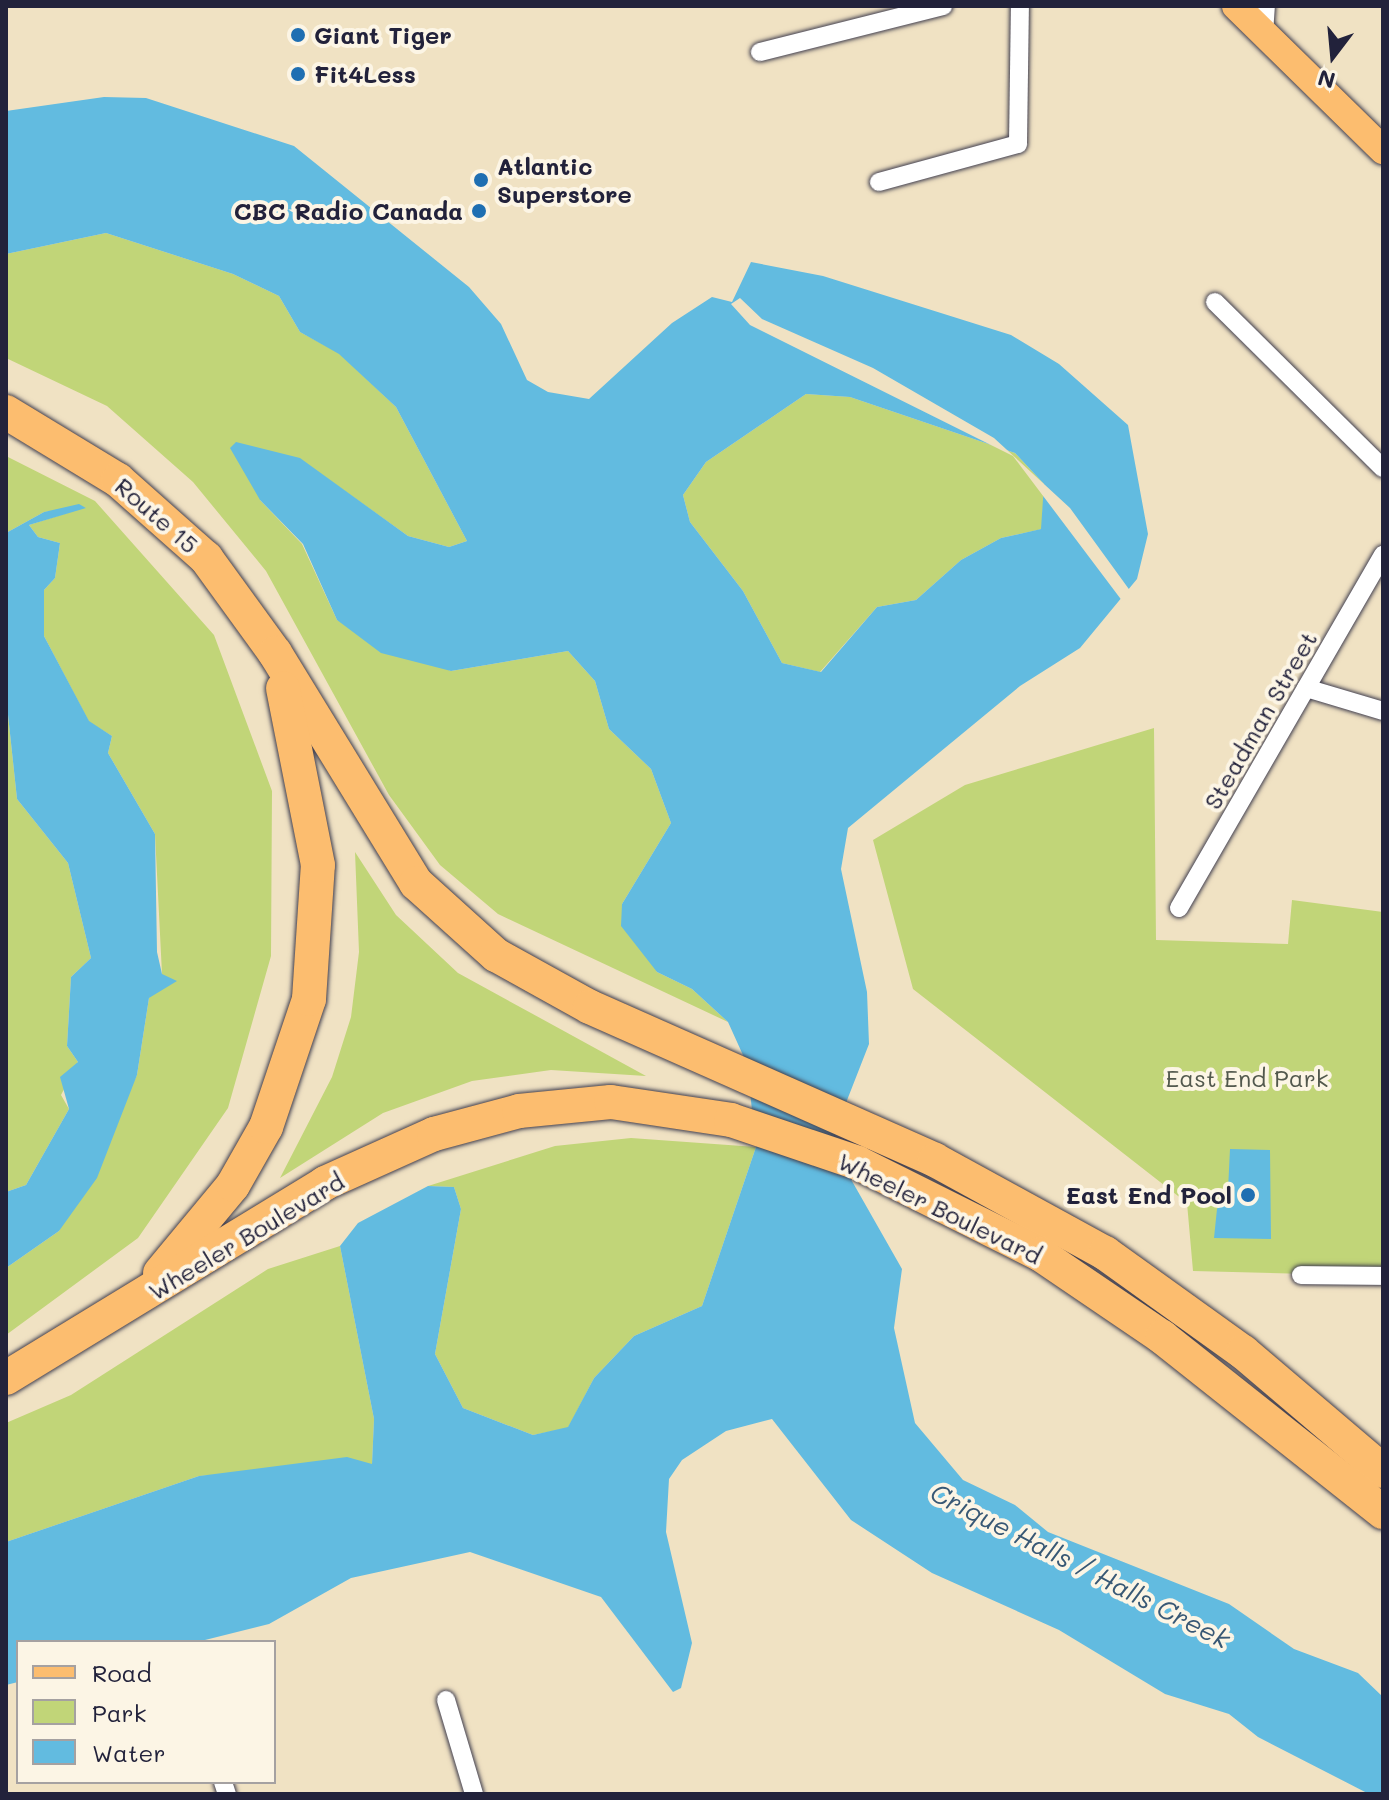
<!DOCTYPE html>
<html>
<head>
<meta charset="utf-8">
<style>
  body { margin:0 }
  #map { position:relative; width:1389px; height:1800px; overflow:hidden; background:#f0e2c3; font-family:Mali,sans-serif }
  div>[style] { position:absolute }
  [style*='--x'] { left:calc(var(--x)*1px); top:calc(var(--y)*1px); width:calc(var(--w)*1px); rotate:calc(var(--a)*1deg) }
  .green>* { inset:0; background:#c1d578 }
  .water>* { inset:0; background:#62bbe0 }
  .pier>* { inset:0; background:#f0e2c3 }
  .roads { filter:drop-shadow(0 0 2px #413f4f) drop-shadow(0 0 2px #413f4f) }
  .street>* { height:18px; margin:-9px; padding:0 9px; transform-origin:9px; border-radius:9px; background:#fff }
  .primary>* { height:28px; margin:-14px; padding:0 14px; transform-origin:14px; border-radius:14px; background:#fcbd6f }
  .highway>* { height:34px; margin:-17px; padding:0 17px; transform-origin:17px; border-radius:17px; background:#fcbd6f }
  .dots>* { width:22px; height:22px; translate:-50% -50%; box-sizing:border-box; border:4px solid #fcf5e5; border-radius:50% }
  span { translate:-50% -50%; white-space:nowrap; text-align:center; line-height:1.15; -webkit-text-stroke:8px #fcf5e5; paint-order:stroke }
  .poi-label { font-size:24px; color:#22223b; font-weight:700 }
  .left { translate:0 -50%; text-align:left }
  .right { translate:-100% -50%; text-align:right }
  .street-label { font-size:24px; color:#22223b }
  .park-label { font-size:24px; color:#52584d }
  .water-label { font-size:26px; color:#385875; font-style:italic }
  .frame { position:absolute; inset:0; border:8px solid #22223b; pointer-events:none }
  .legend { position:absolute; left:16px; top:1640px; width:260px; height:144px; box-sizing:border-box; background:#fcf5e5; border:2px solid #a5a1a1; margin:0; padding:10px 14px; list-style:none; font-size:24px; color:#22223b }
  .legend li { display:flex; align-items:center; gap:16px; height:40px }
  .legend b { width:40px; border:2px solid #a5a1a1 }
  .north { position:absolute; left:1293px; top:16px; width:80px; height:80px; -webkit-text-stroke:6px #fcf5e5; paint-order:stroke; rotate:196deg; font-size:22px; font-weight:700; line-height:32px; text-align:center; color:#22223b }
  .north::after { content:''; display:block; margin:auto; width:28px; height:36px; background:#22223b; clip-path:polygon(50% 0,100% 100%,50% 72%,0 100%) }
</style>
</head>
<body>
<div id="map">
  <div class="green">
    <div style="clip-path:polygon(106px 233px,233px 274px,279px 296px,300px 332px,339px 353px,396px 407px,467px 541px,449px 547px,408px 536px,300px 459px,260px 500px,302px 544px,337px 620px,451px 671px,568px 651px,595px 681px,609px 729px,651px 769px,671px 823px,622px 904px,657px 972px,692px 989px,728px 1022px,498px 914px,440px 865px,389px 795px,266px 571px,193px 482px,107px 406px,6px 358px,6px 254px)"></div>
    <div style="clip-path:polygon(806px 394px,850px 397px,1015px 453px,1044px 484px,1042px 529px,1001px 538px,961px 560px,916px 600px,877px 607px,820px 672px,782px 663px,743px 591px,690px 522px,683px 495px,706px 462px)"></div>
    <div style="clip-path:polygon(6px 456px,95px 501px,214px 635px,272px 791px,271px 956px,228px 1108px,138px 1238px,6px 1335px,6px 1268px,59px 1231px,137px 1075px,149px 998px,162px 974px,155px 834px,108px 753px,112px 736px,89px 722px,44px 636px,44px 590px,55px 578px,60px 543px,38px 537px,29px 525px,86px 507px,44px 512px,6px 533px)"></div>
    <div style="clip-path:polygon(6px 696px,17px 799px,68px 863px,91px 958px,71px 977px,67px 1046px,78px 1062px,61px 1095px,69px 1109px,26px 1185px,6px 1192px)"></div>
    <div style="clip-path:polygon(1154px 728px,1156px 940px,1288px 944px,1292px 900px,1383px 912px,1383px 1276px,1193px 1271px,1187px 1203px,913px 989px,873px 840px,965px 785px)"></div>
    <div style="clip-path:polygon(355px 852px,396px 915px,458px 973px,646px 1076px,551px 1070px,472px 1081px,383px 1113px,280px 1178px,332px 1077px,351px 1017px,359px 952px)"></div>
    <div style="clip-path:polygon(631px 1138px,756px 1147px,702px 1306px,634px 1336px,594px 1378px,568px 1428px,533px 1435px,463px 1408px,435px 1354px,461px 1209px,454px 1187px,428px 1186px,555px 1146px)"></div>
    <div style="clip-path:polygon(340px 1246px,374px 1419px,372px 1464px,199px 1476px,6px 1542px,6px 1423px,71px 1395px,268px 1269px)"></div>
  </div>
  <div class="water">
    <div style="clip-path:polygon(evenodd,104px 97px,146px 98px,294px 146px,469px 287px,501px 324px,527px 380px,548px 392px,589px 399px,672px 323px,712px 297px,732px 302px,751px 262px,823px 276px,1011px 335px,1059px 364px,1128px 425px,1148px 534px,1137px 579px,1080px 648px,1020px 686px,848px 828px,841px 869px,867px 992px,869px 1044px,835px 1131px,844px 1167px,902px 1269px,894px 1328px,915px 1423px,963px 1480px,1015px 1505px,1048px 1532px,1229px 1604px,1294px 1649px,1358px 1673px,1383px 1697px,1383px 1794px,1369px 1794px,1258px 1737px,1229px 1714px,1165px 1694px,1059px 1630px,932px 1573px,851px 1520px,772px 1419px,726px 1431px,682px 1460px,669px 1479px,666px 1532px,692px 1643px,681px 1688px,673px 1692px,601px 1597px,470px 1552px,351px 1578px,269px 1624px,197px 1642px,18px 1642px,18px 1682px,6px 1685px,6px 1542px,199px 1476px,347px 1457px,372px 1464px,374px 1419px,340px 1246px,358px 1223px,428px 1186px,454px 1187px,461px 1209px,435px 1354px,463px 1408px,533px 1435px,568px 1427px,594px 1378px,634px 1336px,702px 1306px,756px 1147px,747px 1064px,728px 1022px,692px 989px,657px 972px,621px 926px,622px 904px,671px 823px,651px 769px,609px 729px,595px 681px,568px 651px,451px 671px,381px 653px,337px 620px,303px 544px,260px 500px,230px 448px,236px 442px,300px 458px,408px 536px,449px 547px,467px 541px,396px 407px,339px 354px,300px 332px,279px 296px,233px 274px,106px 233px,6px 254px,6px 111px,104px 97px,806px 394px,850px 397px,1015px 453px,1044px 484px,1041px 529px,1001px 538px,961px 560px,916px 600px,877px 607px,821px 672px,782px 663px,743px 591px,690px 522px,683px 495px,706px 462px,806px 394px)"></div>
    <div style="clip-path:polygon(79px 504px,86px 508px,29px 525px,38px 537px,60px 543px,55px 578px,44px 590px,44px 636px,89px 721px,112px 736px,108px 753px,155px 834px,157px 952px,162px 974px,177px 981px,149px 998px,137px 1075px,97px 1178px,59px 1231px,6px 1268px,6px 1192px,26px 1185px,69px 1109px,60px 1077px,78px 1062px,67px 1046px,71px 977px,91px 958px,68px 863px,17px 799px,6px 696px,6px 533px,44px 512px)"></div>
    <div style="clip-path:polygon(1230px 1149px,1270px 1150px,1271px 1239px,1214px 1238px,1217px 1209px,1228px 1190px)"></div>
  </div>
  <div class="pier">
    <div style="clip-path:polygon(740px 298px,762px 319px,873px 368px,994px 438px,1070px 508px,1131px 592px,1123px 602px,1013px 456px,750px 325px,731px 304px)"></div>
  </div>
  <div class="roads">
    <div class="street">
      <div style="--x:1264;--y:33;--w:27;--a:-86"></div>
      <div style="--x:760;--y:52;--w:189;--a:-14.1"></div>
      <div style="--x:879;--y:182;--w:144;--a:-15.3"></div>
      <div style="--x:1018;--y:144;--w:138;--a:-89.2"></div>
      <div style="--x:1215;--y:302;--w:236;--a:44.7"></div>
      <div style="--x:1306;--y:688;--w:80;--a:16.6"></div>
      <div style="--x:1179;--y:908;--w:408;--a:-60"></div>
      <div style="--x:1301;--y:1275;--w:82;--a:0.7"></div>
      <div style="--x:446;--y:1700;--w:98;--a:73.4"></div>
      <div style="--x:223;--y:1782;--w:13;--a:72"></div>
    </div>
    <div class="primary">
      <div style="--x:1236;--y:6;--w:206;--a:44.4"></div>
    </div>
    <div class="highway">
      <div style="--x:6;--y:412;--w:131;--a:31.3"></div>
      <div style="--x:118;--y:480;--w:118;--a:41.6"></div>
      <div style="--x:206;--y:558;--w:117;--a:54"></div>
      <div style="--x:275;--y:653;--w:270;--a:58.5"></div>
      <div style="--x:416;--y:883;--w:108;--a:42"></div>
      <div style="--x:496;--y:955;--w:107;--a:29"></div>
      <div style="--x:590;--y:1007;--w:377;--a:23.9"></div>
      <div style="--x:935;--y:1160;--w:194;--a:28.7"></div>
      <div style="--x:1105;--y:1253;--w:170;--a:35.7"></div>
      <div style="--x:1243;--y:1352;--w:184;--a:40.4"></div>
      <div style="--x:160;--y:1273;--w:114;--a:-50.3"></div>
      <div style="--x:233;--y:1185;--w:67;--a:-60.4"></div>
      <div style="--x:266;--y:1127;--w:135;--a:-71.4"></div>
      <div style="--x:309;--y:999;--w:134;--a:-86.2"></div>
      <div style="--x:318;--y:865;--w:180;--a:-101.2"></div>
      <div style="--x:6;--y:1378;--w:374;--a:-31.4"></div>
      <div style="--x:325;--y:1183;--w:120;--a:-24.2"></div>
      <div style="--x:434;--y:1134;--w:88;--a:-15.1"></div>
      <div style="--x:519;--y:1111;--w:92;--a:-5.6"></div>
      <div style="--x:611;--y:1102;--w:121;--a:8.5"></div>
      <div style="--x:731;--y:1120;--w:134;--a:18.7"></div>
      <div style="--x:858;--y:1163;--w:203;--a:26.6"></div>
      <div style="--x:1040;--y:1254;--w:148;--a:34.2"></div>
      <div style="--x:1162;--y:1337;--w:282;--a:38.4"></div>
    </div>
  </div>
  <div class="dots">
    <div style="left:298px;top:35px;background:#1f6fb2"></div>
    <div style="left:298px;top:74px;background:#1f6fb2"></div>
    <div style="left:481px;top:180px;background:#1f6fb2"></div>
    <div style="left:479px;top:211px;background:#1f6fb2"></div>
    <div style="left:1248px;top:1195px;background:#1f6fb2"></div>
  </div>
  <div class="poi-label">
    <span class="left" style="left:314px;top:35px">Giant Tiger</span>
    <span class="left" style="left:314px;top:74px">Fit4Less</span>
    <span class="left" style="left:497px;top:180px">Atlantic<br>Superstore</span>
    <span class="right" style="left:463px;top:211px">CBC Radio Canada</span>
    <span class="right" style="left:1232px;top:1195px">East End Pool</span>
  </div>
  <div class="street-label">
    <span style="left:157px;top:515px;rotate:41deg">Route 15</span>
    <span style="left:1260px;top:720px;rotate:-60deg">Steadman Street</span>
    <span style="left:940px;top:1208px;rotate:26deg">Wheeler Boulevard</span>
    <span style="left:246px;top:1236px;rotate:-31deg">Wheeler Boulevard</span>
  </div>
  <div class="park-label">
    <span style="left:1247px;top:1078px">East End Park</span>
  </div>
  <div class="water-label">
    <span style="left:1080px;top:1566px;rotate:27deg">Crique Halls / Halls Creek</span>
  </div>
  <div class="frame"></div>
  <ul class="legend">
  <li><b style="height:10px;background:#fcbd6f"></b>Road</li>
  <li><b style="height:22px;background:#c1d578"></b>Park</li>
  <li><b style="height:22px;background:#62bbe0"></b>Water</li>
  </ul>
  <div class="north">N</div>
</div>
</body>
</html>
